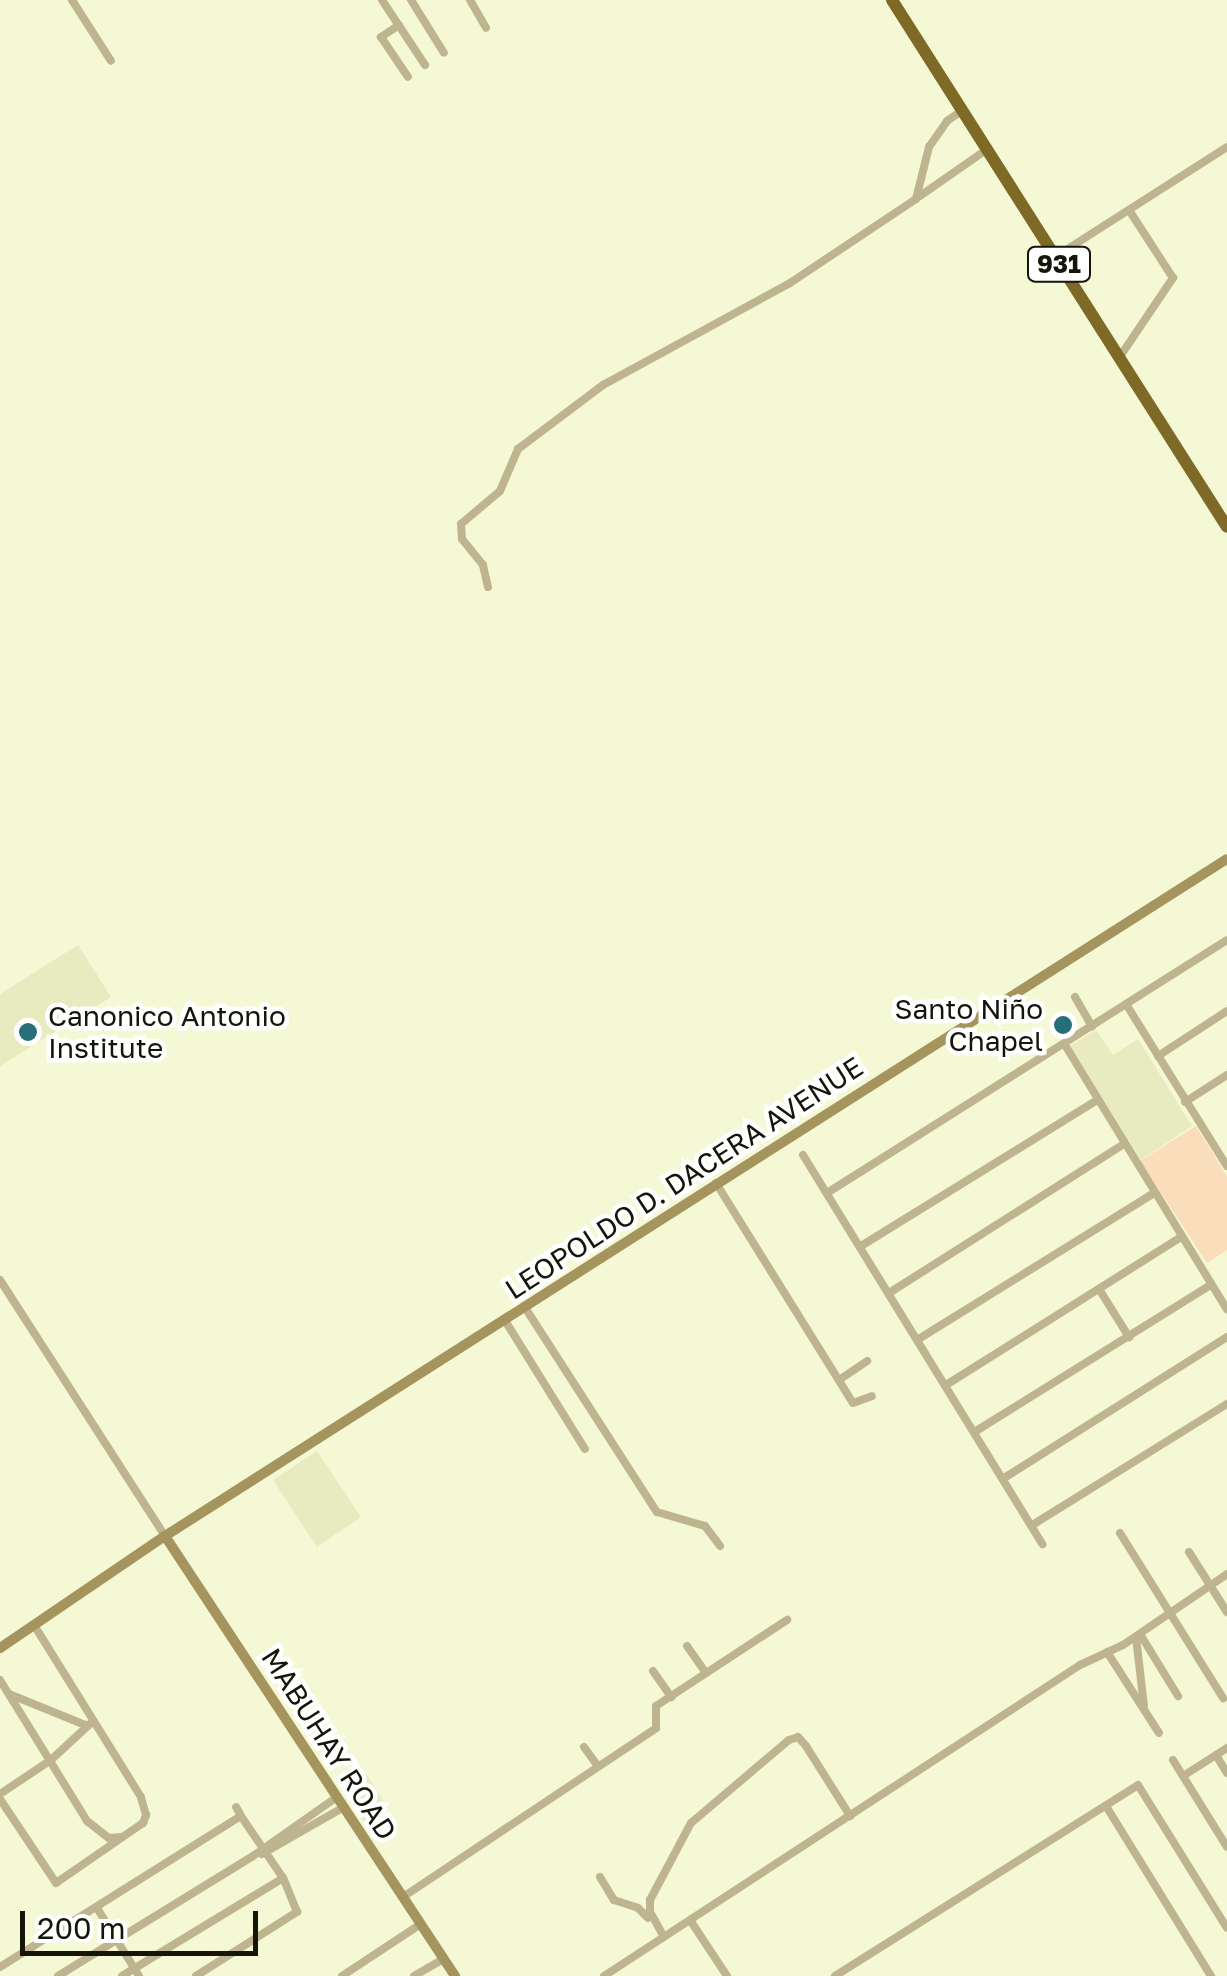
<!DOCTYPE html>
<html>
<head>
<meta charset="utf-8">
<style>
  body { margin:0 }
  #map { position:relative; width:1227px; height:1976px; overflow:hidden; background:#f5f8d4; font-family:"Golos Text",sans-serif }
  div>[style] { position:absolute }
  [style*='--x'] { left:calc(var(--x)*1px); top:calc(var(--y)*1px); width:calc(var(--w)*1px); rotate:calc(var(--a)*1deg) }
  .built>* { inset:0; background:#e8ebc0 }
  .green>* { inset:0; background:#fadebc }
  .street>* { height:8px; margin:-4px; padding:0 4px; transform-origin:4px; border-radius:4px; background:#bfb490 }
  .secondary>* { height:10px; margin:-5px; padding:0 5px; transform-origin:5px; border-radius:5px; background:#a5945d }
  .highway>* { height:12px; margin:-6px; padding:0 6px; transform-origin:6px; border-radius:6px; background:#7e6926 }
  .dots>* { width:28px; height:28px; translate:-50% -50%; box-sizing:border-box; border:5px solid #fff; border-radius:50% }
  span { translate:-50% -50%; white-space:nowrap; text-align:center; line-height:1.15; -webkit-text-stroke:9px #fff; paint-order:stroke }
  .shield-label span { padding:2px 8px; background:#fff; border:2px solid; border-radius:8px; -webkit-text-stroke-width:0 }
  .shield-label { font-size:25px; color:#151609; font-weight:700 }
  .poi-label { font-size:28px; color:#151609 }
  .right { translate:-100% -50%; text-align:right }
  .left { translate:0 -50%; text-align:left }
  .street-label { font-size:28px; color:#151609 }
  .scale { position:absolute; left:20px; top:1911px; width:238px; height:45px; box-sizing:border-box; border:5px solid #151609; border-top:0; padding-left:12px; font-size:30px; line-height:35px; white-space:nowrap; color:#151609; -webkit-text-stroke:8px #fff; paint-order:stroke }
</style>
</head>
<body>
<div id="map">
  <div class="built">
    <div style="clip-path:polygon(78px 945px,111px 997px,0 1066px,0 994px)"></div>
    <div style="clip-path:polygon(1096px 1030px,1113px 1055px,1138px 1039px,1192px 1126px,1141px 1160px,1070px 1046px)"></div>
    <div style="clip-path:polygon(317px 1451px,361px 1517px,317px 1547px,273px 1480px)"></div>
    <div style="clip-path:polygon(367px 1775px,387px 1806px,364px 1822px,343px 1791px)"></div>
  </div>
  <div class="green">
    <div style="clip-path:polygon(1196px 1126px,1227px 1176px,1227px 1250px,1207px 1263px,1140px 1161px)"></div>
  </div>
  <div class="street">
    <div style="--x:72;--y:0;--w:72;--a:57.4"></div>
    <div style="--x:382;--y:0;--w:78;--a:56.5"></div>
    <div style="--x:411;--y:0;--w:62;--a:58.1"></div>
    <div style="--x:470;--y:0;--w:32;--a:60"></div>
    <div style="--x:399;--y:25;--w:22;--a:146"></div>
    <div style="--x:381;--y:37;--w:48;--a:56"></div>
    <div style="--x:920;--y:196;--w:80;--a:-34.9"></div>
    <div style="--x:1055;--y:257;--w:204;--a:-32.6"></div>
    <div style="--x:1119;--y:358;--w:97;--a:-56"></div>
    <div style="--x:1173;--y:278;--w:81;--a:-122.9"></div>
    <div style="--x:488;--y:587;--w:23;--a:-103"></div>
    <div style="--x:483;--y:565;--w:33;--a:-129"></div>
    <div style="--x:462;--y:539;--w:15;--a:-94"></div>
    <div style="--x:461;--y:524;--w:51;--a:-40.2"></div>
    <div style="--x:500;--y:491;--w:46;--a:-66.8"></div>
    <div style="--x:518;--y:449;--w:106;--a:-37"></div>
    <div style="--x:603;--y:385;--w:213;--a:-28.6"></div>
    <div style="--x:790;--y:283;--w:151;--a:-33.7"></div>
    <div style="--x:916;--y:199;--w:54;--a:-76"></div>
    <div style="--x:929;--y:147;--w:32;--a:-55"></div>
    <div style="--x:947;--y:121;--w:18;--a:-34"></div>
    <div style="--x:1075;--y:997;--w:34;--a:60"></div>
    <div style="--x:1126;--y:1004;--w:191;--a:58.1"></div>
    <div style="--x:1065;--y:1045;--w:310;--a:58.5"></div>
    <div style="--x:1158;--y:1056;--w:82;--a:-33.1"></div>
    <div style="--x:1185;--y:1102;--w:50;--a:-32.7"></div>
    <div style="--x:803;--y:1155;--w:457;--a:58.4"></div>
    <div style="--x:716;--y:1183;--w:259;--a:58.1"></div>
    <div style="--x:853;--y:1403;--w:20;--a:-20"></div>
    <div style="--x:827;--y:1193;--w:473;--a:-32.3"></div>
    <div style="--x:861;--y:1246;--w:278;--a:-31.7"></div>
    <div style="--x:0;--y:1280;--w:305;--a:57.2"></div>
    <div style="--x:1099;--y:1289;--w:57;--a:58"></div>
    <div style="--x:889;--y:1293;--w:278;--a:-32.4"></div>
    <div style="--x:524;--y:1306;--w:245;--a:57.2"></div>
    <div style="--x:657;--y:1512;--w:50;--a:16.3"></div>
    <div style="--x:705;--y:1526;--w:25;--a:53"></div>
    <div style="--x:504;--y:1319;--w:153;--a:58.1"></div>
    <div style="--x:917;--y:1340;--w:279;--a:-31.8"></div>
    <div style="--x:839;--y:1380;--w:34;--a:-34"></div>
    <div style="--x:946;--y:1385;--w:278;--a:-32.2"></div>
    <div style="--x:976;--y:1431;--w:277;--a:-31.9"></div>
    <div style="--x:1004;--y:1478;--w:264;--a:-32.3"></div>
    <div style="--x:1034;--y:1524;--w:227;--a:-31.9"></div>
    <div style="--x:1120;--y:1533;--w:195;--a:58"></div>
    <div style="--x:1189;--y:1552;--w:71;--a:57.7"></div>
    <div style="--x:1140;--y:1634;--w:73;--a:58.5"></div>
    <div style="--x:1136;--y:1637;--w:69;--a:83.4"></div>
    <div style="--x:687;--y:1646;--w:33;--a:55"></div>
    <div style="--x:1107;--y:1652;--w:96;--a:57.3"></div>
    <div style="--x:653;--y:1671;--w:32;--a:55"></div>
    <div style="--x:0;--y:1680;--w:166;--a:58.3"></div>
    <div style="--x:87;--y:1821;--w:28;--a:38"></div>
    <div style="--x:109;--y:1838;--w:13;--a:-4"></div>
    <div style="--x:9;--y:1694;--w:85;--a:22.1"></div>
    <div style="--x:584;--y:1747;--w:24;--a:54"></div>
    <div style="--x:1216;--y:1755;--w:21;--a:59"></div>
    <div style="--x:1173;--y:1760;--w:102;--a:58.2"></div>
    <div style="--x:1183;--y:1776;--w:52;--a:-32.5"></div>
    <div style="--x:0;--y:1794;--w:61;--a:-33.7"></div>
    <div style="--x:51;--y:1760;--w:57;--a:-42.9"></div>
    <div style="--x:0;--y:1799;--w:101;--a:56.3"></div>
    <div style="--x:56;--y:1883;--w:106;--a:-34.6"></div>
    <div style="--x:143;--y:1823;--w:9;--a:-69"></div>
    <div style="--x:146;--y:1815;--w:19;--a:-106"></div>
    <div style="--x:141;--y:1797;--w:200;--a:-121.9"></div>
    <div style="--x:1106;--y:1806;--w:200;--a:58.3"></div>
    <div style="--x:262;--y:1854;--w:95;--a:-29.8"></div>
    <div style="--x:600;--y:1877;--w:27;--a:59"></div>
    <div style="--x:614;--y:1900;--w:25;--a:18"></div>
    <div style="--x:638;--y:1908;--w:14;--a:45"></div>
    <div style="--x:403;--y:1897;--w:304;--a:-33.7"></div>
    <div style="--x:656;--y:1728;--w:22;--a:-90"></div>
    <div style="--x:656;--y:1706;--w:157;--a:-33.3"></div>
    <div style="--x:97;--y:1908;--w:80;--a:58.3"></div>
    <div style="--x:690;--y:1920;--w:67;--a:56.5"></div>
    <div style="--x:664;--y:1937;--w:29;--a:-119"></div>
    <div style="--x:650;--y:1912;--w:12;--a:-90"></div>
    <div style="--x:650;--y:1900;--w:87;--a:-62"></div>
    <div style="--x:691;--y:1823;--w:128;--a:-40.3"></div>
    <div style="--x:789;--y:1740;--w:9;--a:-18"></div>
    <div style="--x:798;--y:1737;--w:12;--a:48"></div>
    <div style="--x:806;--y:1746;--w:83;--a:57.8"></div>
    <div style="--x:0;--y:1967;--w:284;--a:-32.1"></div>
    <div style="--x:241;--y:1816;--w:10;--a:-119"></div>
    <div style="--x:58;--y:1976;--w:229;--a:-31.6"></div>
    <div style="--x:253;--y:1856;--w:103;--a:-35.1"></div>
    <div style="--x:122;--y:1976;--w:188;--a:-31.3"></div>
    <div style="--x:196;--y:1976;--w:120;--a:-32.4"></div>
    <div style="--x:297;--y:1912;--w:37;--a:-112"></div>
    <div style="--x:283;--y:1878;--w:75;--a:-124.1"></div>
    <div style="--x:342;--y:1976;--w:95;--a:-33.4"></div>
    <div style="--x:414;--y:1976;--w:34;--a:-30"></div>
    <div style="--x:604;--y:1976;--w:569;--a:-33.16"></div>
    <div style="--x:1080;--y:1665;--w:47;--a:-24.9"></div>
    <div style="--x:1123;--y:1645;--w:126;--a:-34.3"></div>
    <div style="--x:835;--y:1976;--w:358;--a:-32.2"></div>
    <div style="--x:1138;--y:1785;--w:168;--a:58.1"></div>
  </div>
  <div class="secondary">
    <div style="--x:165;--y:1536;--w:527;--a:56.61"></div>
    <div style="--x:0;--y:1648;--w:199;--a:-34.2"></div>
    <div style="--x:165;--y:1536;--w:1259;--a:-32.52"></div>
  </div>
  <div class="highway">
    <div style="--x:892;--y:0;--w:624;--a:57.56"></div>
  </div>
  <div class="dots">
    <div style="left:1063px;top:1025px;background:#266f78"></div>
    <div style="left:28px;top:1032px;background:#266f78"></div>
  </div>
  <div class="shield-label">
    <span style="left:1059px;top:264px">931</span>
  </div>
  <div class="poi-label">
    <span class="right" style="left:1043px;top:1025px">Santo Niño<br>Chapel</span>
    <span class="left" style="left:48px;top:1032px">Canonico Antonio<br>Institute</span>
  </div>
  <div class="street-label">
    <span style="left:684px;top:1178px;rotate:-33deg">LEOPOLDO D. DACERA AVENUE</span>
    <span style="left:329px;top:1744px;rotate:57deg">MABUHAY ROAD</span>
  </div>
  <div class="scale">200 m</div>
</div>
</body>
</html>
